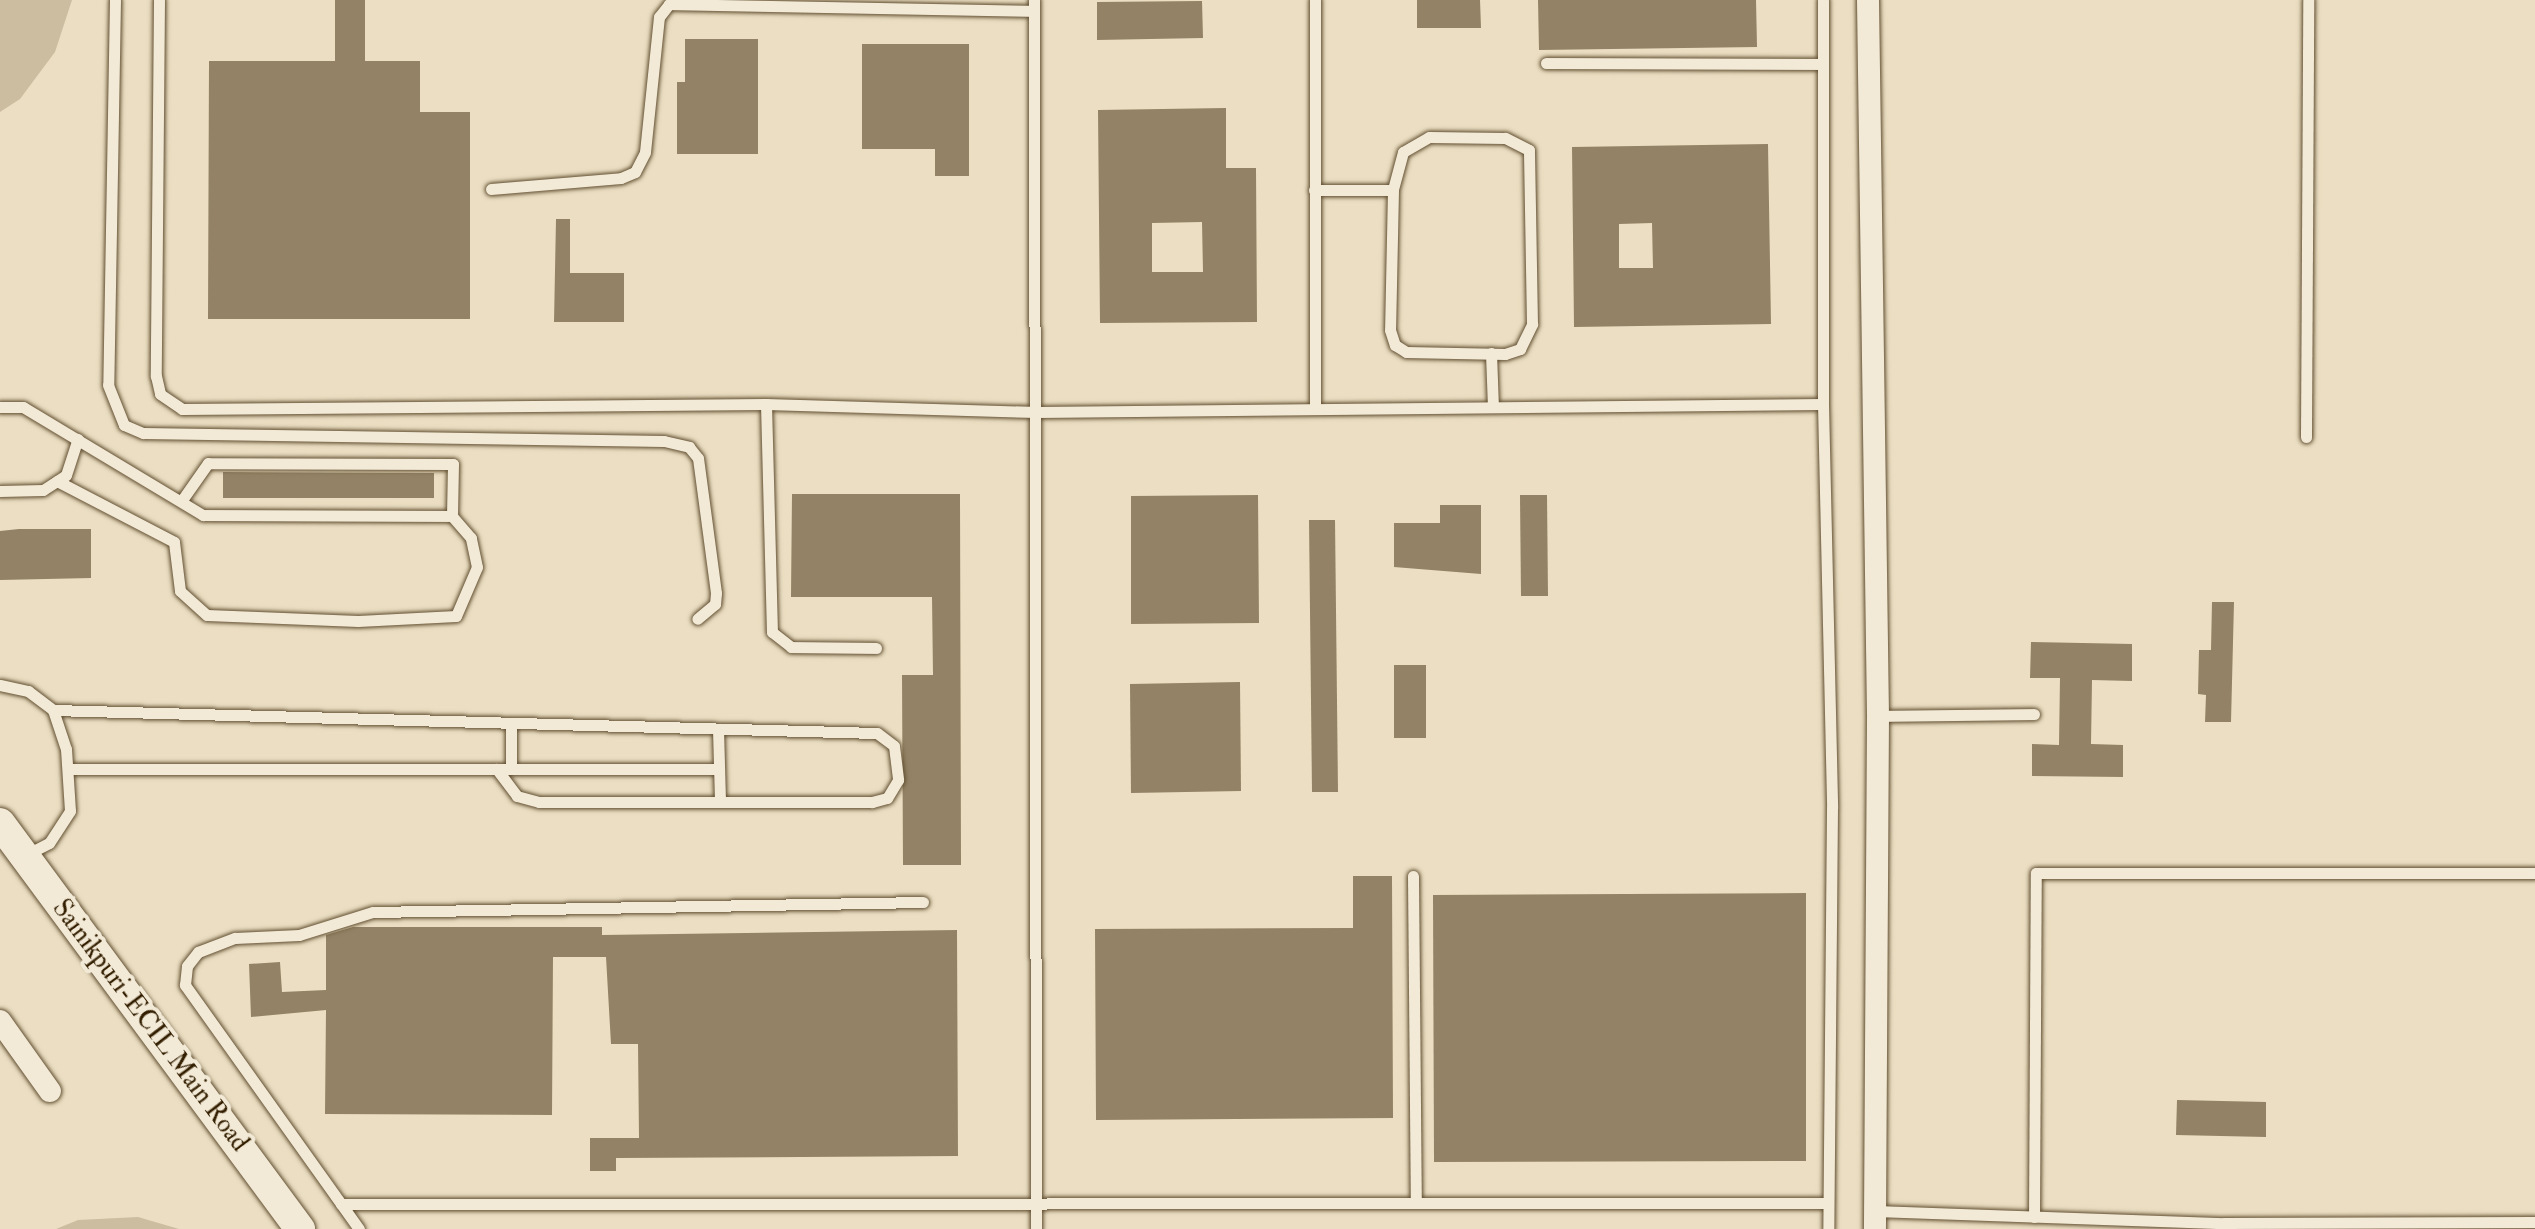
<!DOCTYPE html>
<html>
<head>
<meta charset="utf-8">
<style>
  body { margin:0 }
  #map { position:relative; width:2535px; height:1229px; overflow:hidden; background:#ebdec2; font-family:"IM FELL Double Pica",serif }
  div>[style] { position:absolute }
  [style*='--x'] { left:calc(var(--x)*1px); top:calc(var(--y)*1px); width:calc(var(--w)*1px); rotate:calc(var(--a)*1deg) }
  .green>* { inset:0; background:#ccbda1 }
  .building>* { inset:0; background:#938265 }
  .roads { filter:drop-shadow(0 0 2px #614e30) drop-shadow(0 0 2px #614e30) }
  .lane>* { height:11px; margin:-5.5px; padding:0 5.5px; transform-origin:5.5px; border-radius:5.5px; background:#f2ead7 }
  .street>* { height:22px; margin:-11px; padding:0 11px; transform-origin:11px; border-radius:11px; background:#f2ead7 }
  .secondary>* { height:30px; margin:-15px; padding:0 15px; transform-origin:15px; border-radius:15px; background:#f2ead7 }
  span { translate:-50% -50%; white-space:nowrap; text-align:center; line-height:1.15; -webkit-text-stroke:8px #f2ead7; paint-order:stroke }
  .street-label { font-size:26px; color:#331e00 }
</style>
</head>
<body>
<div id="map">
  <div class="green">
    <div style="clip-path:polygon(0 0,72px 0,55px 52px,20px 99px,0 112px)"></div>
    <div style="clip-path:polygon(138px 1217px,179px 1229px,56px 1229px,78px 1220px)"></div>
  </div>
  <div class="building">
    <div style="clip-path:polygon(335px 0,365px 0,365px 61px,420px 61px,420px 112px,470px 112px,470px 319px,208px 319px,209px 61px,335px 61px)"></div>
    <div style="clip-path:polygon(1417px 0,1480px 0,1481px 28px,1417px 28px)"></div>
    <div style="clip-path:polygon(1538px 0,1756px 0,1757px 47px,1539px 50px)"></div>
    <div style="clip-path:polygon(1202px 1px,1203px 38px,1097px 40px,1097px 2px)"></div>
    <div style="clip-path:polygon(685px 39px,758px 39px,758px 154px,677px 154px,677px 82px,685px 82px)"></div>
    <div style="clip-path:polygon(862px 44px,969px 44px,969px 176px,935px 176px,935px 149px,862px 149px)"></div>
    <div style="clip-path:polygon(evenodd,1226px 108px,1226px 168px,1256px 168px,1257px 322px,1100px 323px,1098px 110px,1226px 108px,1202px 222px,1203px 272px,1152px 272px,1152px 223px,1202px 222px)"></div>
    <div style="clip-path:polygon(evenodd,1768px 144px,1771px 324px,1574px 327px,1572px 147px,1768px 144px,1652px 223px,1653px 268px,1619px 268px,1619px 224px,1652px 223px)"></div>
    <div style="clip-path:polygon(556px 219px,570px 219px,570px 273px,624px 273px,624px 322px,554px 322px)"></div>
    <div style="clip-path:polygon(223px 472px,434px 473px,434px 498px,223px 498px)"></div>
    <div style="clip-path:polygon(792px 494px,960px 494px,961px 865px,903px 865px,902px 675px,933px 675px,932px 597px,791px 597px)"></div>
    <div style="clip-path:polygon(1258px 495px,1259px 623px,1131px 624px,1131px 496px)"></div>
    <div style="clip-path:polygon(1520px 495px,1547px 495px,1548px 596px,1521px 596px)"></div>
    <div style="clip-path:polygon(1440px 505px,1481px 505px,1481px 574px,1394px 567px,1394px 523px,1440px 523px)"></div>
    <div style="clip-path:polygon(1309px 520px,1335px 520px,1338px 792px,1312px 792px)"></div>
    <div style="clip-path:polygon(19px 529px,91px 529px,91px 578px,0 580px,0 531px)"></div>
    <div style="clip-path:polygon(2212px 602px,2234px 602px,2231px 722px,2205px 722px,2206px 695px,2198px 694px,2199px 650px,2211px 650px)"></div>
    <div style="clip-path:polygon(2031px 642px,2132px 644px,2132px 681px,2092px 680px,2091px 744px,2123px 745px,2123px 777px,2032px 776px,2032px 744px,2059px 745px,2060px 678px,2030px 678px)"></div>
    <div style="clip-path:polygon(1394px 665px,1426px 665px,1426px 738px,1394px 738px)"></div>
    <div style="clip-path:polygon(1240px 682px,1241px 791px,1131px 793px,1130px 684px)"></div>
    <div style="clip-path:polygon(1353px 876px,1392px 876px,1393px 1118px,1096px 1120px,1095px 929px,1353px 928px)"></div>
    <div style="clip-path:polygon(1806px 893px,1806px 1161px,1434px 1162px,1433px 895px)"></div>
    <div style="clip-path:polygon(353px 927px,602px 927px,602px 935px,957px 930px,958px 1156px,616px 1158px,616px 1171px,590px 1171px,590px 1138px,639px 1138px,638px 1044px,611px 1044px,606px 957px,553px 957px,552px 1115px,325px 1114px,326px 1010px,251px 1017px,249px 964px,280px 962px,282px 992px,326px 990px,326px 935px)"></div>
    <div style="clip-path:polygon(2177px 1100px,2266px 1102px,2266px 1137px,2176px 1135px)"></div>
  </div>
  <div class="roads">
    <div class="lane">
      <div style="--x:115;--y:0;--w:385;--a:91"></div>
      <div style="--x:108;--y:385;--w:43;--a:68.2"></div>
      <div style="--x:124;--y:425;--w:21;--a:23"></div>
      <div style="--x:143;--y:433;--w:521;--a:0.88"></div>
      <div style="--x:664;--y:441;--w:26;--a:13"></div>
      <div style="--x:689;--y:447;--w:14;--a:51"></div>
      <div style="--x:698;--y:458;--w:136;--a:82.4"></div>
      <div style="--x:716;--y:593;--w:11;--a:95"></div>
      <div style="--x:715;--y:604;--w:23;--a:140"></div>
      <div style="--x:159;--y:0;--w:376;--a:90.5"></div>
      <div style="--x:156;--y:376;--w:18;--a:77"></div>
      <div style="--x:160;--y:394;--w:27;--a:34"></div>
      <div style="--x:182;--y:409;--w:584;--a:-0.49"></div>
      <div style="--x:766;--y:404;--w:271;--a:1.7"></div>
      <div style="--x:1037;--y:412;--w:786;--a:-0.58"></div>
      <div style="--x:1034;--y:0;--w:1229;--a:89.91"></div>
      <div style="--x:1823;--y:0;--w:404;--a:90"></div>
      <div style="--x:1823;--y:404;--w:404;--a:88.7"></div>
      <div style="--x:1832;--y:808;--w:421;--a:90.5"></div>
      <div style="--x:1546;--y:63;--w:277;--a:0.2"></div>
      <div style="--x:491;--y:189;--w:130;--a:-4.8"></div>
      <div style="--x:621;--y:178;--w:15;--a:-23"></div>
      <div style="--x:635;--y:172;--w:22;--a:-63"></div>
      <div style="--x:645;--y:152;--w:136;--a:-84.1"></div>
      <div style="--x:659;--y:17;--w:16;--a:-52"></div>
      <div style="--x:669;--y:4;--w:365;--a:1.1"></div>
      <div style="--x:1314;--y:190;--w:79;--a:0"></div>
      <div style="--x:1393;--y:190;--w:140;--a:91.2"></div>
      <div style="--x:1390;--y:330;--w:16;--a:72"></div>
      <div style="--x:1395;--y:345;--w:13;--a:32"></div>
      <div style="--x:1406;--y:352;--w:99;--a:1.2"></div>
      <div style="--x:1505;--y:354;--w:16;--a:-18"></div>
      <div style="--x:1520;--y:349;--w:28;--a:-64"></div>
      <div style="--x:1532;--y:324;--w:174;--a:-91"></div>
      <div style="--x:1529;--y:150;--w:27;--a:-153"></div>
      <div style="--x:1505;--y:138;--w:76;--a:-179.2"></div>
      <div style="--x:1429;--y:137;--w:30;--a:150"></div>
      <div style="--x:1403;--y:152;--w:39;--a:105"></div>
      <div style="--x:1491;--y:353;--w:54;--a:87.9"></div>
      <div style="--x:766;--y:404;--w:228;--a:88.5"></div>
      <div style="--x:772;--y:632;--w:24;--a:38"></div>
      <div style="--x:791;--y:647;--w:85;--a:0.7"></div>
      <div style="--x:0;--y:407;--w:23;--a:0"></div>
      <div style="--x:23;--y:407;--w:210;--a:31"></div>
      <div style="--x:203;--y:515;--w:249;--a:0.2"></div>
      <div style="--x:1315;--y:409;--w:409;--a:-90"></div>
      <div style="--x:2306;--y:437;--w:437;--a:-89.7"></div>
      <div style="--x:57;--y:481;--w:132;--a:27.5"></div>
      <div style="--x:174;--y:542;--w:49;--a:83"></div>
      <div style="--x:180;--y:591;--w:36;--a:42"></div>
      <div style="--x:207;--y:615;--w:151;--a:2.3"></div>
      <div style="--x:358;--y:621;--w:98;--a:-2.9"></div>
      <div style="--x:456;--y:616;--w:53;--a:-66.8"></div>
      <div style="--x:477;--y:567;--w:30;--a:-102"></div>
      <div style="--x:471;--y:538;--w:29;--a:-131"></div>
      <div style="--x:452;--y:516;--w:52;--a:-88.9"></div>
      <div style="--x:453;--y:464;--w:245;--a:-179.8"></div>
      <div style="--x:208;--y:463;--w:45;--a:125.1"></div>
      <div style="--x:0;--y:491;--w:43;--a:-1.3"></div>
      <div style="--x:43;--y:490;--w:27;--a:-33"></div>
      <div style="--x:66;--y:475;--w:38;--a:-72"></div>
      <div style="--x:0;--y:685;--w:29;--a:12"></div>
      <div style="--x:28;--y:691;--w:31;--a:37"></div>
      <div style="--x:53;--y:710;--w:41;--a:71.6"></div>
      <div style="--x:66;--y:749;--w:62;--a:86.3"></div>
      <div style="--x:70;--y:811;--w:38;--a:123"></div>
      <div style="--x:49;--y:843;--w:25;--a:153"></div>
      <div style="--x:53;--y:710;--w:824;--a:1.6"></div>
      <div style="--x:877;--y:733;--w:21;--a:37"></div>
      <div style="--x:894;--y:746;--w:34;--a:83"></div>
      <div style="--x:898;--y:780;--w:21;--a:121"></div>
      <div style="--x:887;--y:798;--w:16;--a:165"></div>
      <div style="--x:872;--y:802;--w:333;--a:180"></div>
      <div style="--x:539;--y:802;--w:23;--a:-165"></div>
      <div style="--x:517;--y:796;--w:34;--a:-127"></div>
      <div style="--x:1878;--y:716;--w:156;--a:-0.7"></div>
      <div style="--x:718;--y:729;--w:73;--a:88.4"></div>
      <div style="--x:69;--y:769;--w:650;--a:0"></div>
      <div style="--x:511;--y:769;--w:46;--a:-90"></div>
      <div style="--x:1413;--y:876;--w:327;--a:89.5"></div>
      <div style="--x:341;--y:1204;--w:1487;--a:-0.04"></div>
      <div style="--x:1875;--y:1211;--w:349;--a:2"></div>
      <div style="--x:2224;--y:1223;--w:311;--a:-0.2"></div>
      <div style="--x:2034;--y:1217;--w:344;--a:-89.7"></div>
      <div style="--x:2036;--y:873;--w:499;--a:0"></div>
      <div style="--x:359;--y:1229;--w:300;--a:-125.5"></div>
      <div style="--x:185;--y:985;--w:19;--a:-84"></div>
      <div style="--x:187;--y:966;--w:18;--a:-52"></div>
      <div style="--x:198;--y:952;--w:40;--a:-21"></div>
      <div style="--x:235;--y:938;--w:64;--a:-2.7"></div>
      <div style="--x:299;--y:935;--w:77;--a:-17.3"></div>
      <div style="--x:373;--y:912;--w:550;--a:-1.04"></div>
    </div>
    <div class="street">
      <div style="--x:1868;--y:0;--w:716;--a:89.2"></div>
      <div style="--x:1878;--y:716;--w:513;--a:90.34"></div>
      <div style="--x:0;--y:1021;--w:86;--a:54.5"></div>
    </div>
    <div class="secondary">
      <div style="--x:0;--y:823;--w:505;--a:53.54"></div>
    </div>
  </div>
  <div class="street-label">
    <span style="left:150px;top:1026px;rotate:53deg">Sainikpuri-ECIL Main Road</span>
  </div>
</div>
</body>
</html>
